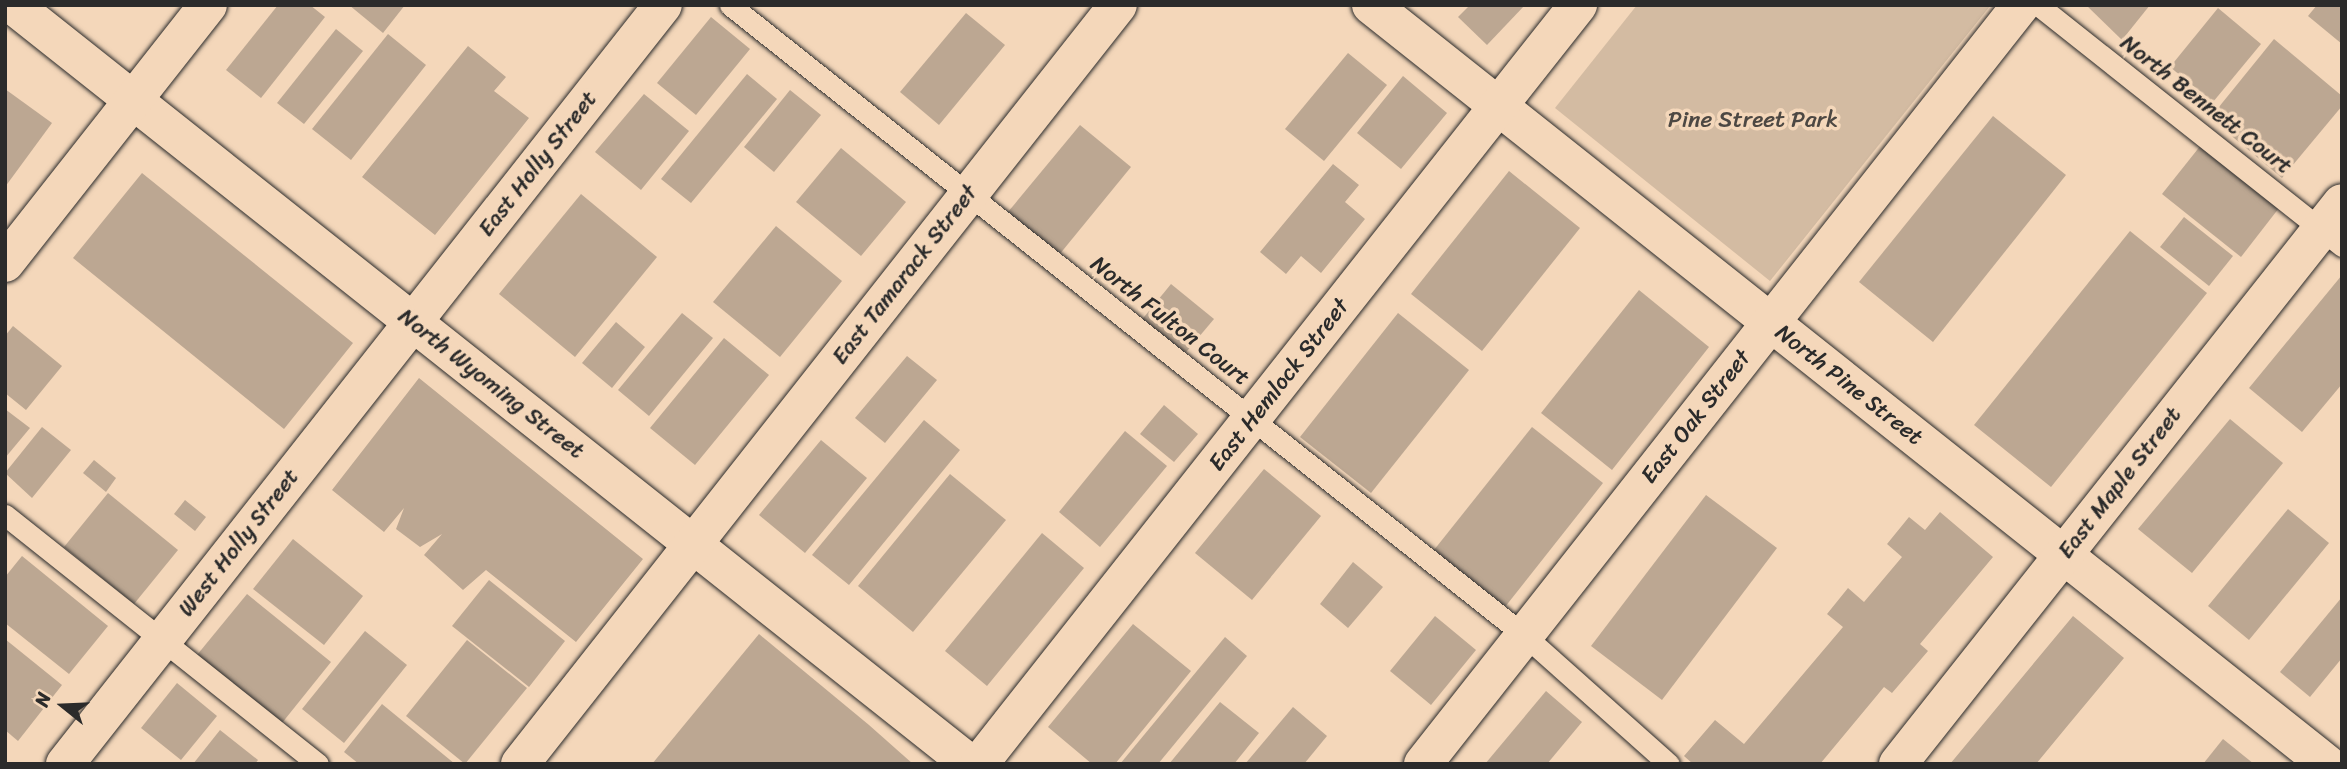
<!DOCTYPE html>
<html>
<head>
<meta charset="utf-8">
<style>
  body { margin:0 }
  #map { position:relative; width:2347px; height:769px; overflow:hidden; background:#f4d7ba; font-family:Sriracha,sans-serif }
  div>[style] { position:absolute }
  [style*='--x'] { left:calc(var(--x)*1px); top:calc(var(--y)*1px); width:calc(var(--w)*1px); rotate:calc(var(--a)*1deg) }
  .green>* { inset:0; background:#d3bba2 }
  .building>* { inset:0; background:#bca792 }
  .roads { filter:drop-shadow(0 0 2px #2b2b2b) drop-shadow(0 0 2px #2b2b2b) }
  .service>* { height:21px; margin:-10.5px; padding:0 10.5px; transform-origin:10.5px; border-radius:10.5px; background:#f4d7ba }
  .minor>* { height:38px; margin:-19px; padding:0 19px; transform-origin:19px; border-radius:19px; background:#f4d7ba }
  span { translate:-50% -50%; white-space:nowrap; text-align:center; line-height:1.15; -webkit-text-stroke:7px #f4d7ba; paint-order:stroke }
  .street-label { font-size:23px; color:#2b2b2b }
  .park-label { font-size:23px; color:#4d4843 }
  .frame { position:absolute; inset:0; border:7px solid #2b2b2b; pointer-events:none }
  .north { position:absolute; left:28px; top:671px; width:70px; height:70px; -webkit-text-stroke:5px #f4d7ba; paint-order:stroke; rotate:288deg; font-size:19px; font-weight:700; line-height:28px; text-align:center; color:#2b2b2b }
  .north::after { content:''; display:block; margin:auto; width:24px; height:32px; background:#2b2b2b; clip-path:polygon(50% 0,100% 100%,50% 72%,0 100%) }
</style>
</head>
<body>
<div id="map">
  <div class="green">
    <div style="clip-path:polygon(1637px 5px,1989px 5px,1990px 6px,1770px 281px,1555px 108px)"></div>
  </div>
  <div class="building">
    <div style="clip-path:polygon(278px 5px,310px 5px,325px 17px,261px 98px,226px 70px)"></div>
    <div style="clip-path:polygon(349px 5px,405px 5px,383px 33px)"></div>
    <div style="clip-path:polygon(1470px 5px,1525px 5px,1487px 45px,1458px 17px)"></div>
    <div style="clip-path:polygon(2086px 5px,2150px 5px,2122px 40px)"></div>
    <div style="clip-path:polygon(2317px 5px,2342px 5px,2342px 44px,2308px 16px)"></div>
    <div style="clip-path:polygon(2218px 8px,2261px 44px,2213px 102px,2170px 67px)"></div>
    <div style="clip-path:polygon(966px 13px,1005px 45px,939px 125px,900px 92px)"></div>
    <div style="clip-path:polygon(711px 17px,750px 49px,696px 115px,657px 83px)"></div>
    <div style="clip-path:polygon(336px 29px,363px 51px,304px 124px,277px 103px)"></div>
    <div style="clip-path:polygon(388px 34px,426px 65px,351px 160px,312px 129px)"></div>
    <div style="clip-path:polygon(2274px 39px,2342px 96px,2342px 106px,2282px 178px,2210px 118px)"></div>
    <div style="clip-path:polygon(468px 46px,506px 77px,494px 91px,529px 118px,435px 235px,362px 177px)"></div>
    <div style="clip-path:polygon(1348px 53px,1387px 85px,1324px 161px,1285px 129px)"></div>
    <div style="clip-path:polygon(747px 74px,777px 99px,691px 203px,661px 179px)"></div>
    <div style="clip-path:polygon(1403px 76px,1447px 113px,1401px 169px,1357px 133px)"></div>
    <div style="clip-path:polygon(5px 89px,52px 123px,5px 187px)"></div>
    <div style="clip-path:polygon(790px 90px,821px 115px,774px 172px,744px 147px)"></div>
    <div style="clip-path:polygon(644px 94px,689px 131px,641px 190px,595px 152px)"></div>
    <div style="clip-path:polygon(1993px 116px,2066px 175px,1933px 342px,1859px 282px)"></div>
    <div style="clip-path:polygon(1080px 125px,1131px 167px,1059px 255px,1008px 212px)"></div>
    <div style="clip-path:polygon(2201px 145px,2279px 208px,2241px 257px,2162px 194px)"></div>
    <div style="clip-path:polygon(841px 148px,906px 202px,861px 256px,796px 202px)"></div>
    <div style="clip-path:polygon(1333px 164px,1359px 185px,1345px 202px,1365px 219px,1321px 273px,1301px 256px,1286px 274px,1260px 252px)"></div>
    <div style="clip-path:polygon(1509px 171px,1580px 228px,1482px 351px,1411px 294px)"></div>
    <div style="clip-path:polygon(142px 173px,353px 343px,284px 429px,73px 258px)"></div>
    <div style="clip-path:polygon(581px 194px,657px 257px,575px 357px,499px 294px)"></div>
    <div style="clip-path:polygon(2184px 217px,2233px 256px,2209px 286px,2160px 247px)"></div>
    <div style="clip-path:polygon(776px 226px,842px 281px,780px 357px,713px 302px)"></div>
    <div style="clip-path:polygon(2130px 231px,2207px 293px,2051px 487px,1974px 425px)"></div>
    <div style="clip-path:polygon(2342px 275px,2342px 384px,2302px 432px,2249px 388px)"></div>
    <div style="clip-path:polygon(1171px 284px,1214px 319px,1182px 357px,1140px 322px)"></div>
    <div style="clip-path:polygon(1639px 290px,1709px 347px,1612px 470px,1541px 413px)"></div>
    <div style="clip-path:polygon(682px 313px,713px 338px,649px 416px,618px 390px)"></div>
    <div style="clip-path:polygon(1398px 313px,1469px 370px,1371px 493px,1300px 437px)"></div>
    <div style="clip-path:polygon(616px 322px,645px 347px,612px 388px,582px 363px)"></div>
    <div style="clip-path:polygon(13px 326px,62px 366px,26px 410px,5px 393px,5px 336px)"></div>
    <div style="clip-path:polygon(724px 338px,769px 375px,695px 465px,650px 428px)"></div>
    <div style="clip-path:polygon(907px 356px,937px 380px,885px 443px,855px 418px)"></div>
    <div style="clip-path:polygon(419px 378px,643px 559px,576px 642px,486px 570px,463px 590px,424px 555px,442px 534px,420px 547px,396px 529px,404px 508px,384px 532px,332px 490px)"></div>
    <div style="clip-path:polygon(1164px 405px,1198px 434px,1174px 462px,1140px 434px)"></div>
    <div style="clip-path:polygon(5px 409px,30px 428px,5px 458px)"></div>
    <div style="clip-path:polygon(2230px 419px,2283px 463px,2192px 573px,2138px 529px)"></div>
    <div style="clip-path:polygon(924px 420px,960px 450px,849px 585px,812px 555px)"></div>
    <div style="clip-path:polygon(42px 427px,71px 450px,32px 498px,5px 473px)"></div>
    <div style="clip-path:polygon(1532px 427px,1603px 483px,1505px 607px,1434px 550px)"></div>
    <div style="clip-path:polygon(1125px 431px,1167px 466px,1100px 547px,1059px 512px)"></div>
    <div style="clip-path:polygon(821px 440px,867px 478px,805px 553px,759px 515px)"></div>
    <div style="clip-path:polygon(94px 460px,116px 478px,106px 492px,83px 473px)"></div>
    <div style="clip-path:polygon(1264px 469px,1321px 516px,1252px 600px,1195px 553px)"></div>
    <div style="clip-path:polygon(950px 474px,1006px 520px,913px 632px,858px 586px)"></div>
    <div style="clip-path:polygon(108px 493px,178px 550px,134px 604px,64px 547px)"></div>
    <div style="clip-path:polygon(1706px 495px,1777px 548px,1662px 700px,1591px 646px)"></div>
    <div style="clip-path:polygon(185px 500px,206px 517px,195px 531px,174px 514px)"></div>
    <div style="clip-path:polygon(2288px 509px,2329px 543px,2249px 640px,2208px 606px)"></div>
    <div style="clip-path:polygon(1940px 512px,1993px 557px,1920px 644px,1928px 651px,1892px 693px,1884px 687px,1820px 764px,1693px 764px,1684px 756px,1715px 720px,1744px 744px,1843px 627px,1827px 614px,1848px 588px,1864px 602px,1902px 557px,1887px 544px,1909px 517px,1925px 530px)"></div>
    <div style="clip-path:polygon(1042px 533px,1084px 568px,987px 686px,945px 651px)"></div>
    <div style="clip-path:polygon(293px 539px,363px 596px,324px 645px,253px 589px)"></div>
    <div style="clip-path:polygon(22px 556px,108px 626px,69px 674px,5px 623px,5px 577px)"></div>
    <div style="clip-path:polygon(1353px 562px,1383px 587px,1348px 628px,1320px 604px)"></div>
    <div style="clip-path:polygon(489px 580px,565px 641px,529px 687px,452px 626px)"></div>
    <div style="clip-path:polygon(247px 594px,331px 662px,282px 723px,197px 655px)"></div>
    <div style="clip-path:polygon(2342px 597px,2342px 658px,2310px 697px,2280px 672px)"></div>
    <div style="clip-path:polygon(1435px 616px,1476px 650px,1431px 705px,1390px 671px)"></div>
    <div style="clip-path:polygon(2073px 616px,2124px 658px,2069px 724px,2036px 764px,1950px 764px)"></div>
    <div style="clip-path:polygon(1133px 624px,1191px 671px,1115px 764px,1092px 764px,1048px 727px)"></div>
    <div style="clip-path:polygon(365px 631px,407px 665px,344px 743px,302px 709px)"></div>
    <div style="clip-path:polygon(759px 634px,869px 725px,913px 764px,652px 764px)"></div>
    <div style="clip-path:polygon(1225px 637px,1247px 656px,1158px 764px,1120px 764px)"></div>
    <div style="clip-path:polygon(5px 639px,62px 685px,18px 741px,5px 730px)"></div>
    <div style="clip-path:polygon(467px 640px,527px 688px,465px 764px,406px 716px)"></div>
    <div style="clip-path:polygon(177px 683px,217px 716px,181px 760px,141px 728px)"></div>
    <div style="clip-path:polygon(1546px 691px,1582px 722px,1547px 764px,1485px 764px)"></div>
    <div style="clip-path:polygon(1220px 702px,1259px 733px,1234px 764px,1169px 764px)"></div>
    <div style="clip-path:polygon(382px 704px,455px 764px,359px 764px,344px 752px)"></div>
    <div style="clip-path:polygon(1293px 707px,1327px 736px,1304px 764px,1245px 764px)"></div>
    <div style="clip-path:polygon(220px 730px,258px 760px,255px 764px,193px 764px)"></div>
    <div style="clip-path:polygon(2223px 739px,2254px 764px,2203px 764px)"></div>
  </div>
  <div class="roads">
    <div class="service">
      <div style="--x:730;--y:5;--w:1014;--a:38.43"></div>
      <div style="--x:1524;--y:635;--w:194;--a:41.7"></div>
      <div style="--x:2038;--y:5;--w:388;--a:38.4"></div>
      <div style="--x:5;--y:515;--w:400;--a:38.5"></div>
    </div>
    <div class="minor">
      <div style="--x:13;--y:5;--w:1221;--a:38.42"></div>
      <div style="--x:1371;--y:5;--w:1221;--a:38.45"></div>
      <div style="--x:5;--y:263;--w:328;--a:-51.8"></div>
      <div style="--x:65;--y:764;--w:966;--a:-51.77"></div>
      <div style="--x:520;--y:764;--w:966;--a:-51.77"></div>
      <div style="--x:979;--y:764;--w:967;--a:-51.72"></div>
      <div style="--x:1423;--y:764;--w:966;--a:-51.77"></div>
      <div style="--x:1898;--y:764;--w:715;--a:-51.64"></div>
    </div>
  </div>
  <div class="street-label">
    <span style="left:2206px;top:105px;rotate:38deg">North Bennett Court</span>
    <span style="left:538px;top:164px;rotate:-52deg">East Holly Street</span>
    <span style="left:905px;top:275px;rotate:-52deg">East Tamarack Street</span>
    <span style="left:1170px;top:321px;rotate:38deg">North Fulton Court</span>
    <span style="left:491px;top:384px;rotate:38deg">North Wyoming Street</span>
    <span style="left:1279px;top:385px;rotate:-52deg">East Hemlock Street</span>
    <span style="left:1849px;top:385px;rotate:38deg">North Pine Street</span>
    <span style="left:1696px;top:417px;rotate:-52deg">East Oak Street</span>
    <span style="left:2120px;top:483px;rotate:-52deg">East Maple Street</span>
    <span style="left:239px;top:543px;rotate:-52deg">West Holly Street</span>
  </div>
  <div class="park-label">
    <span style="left:1753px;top:120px">Pine Street Park</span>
  </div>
  <div class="frame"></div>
  <div class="north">N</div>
</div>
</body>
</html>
